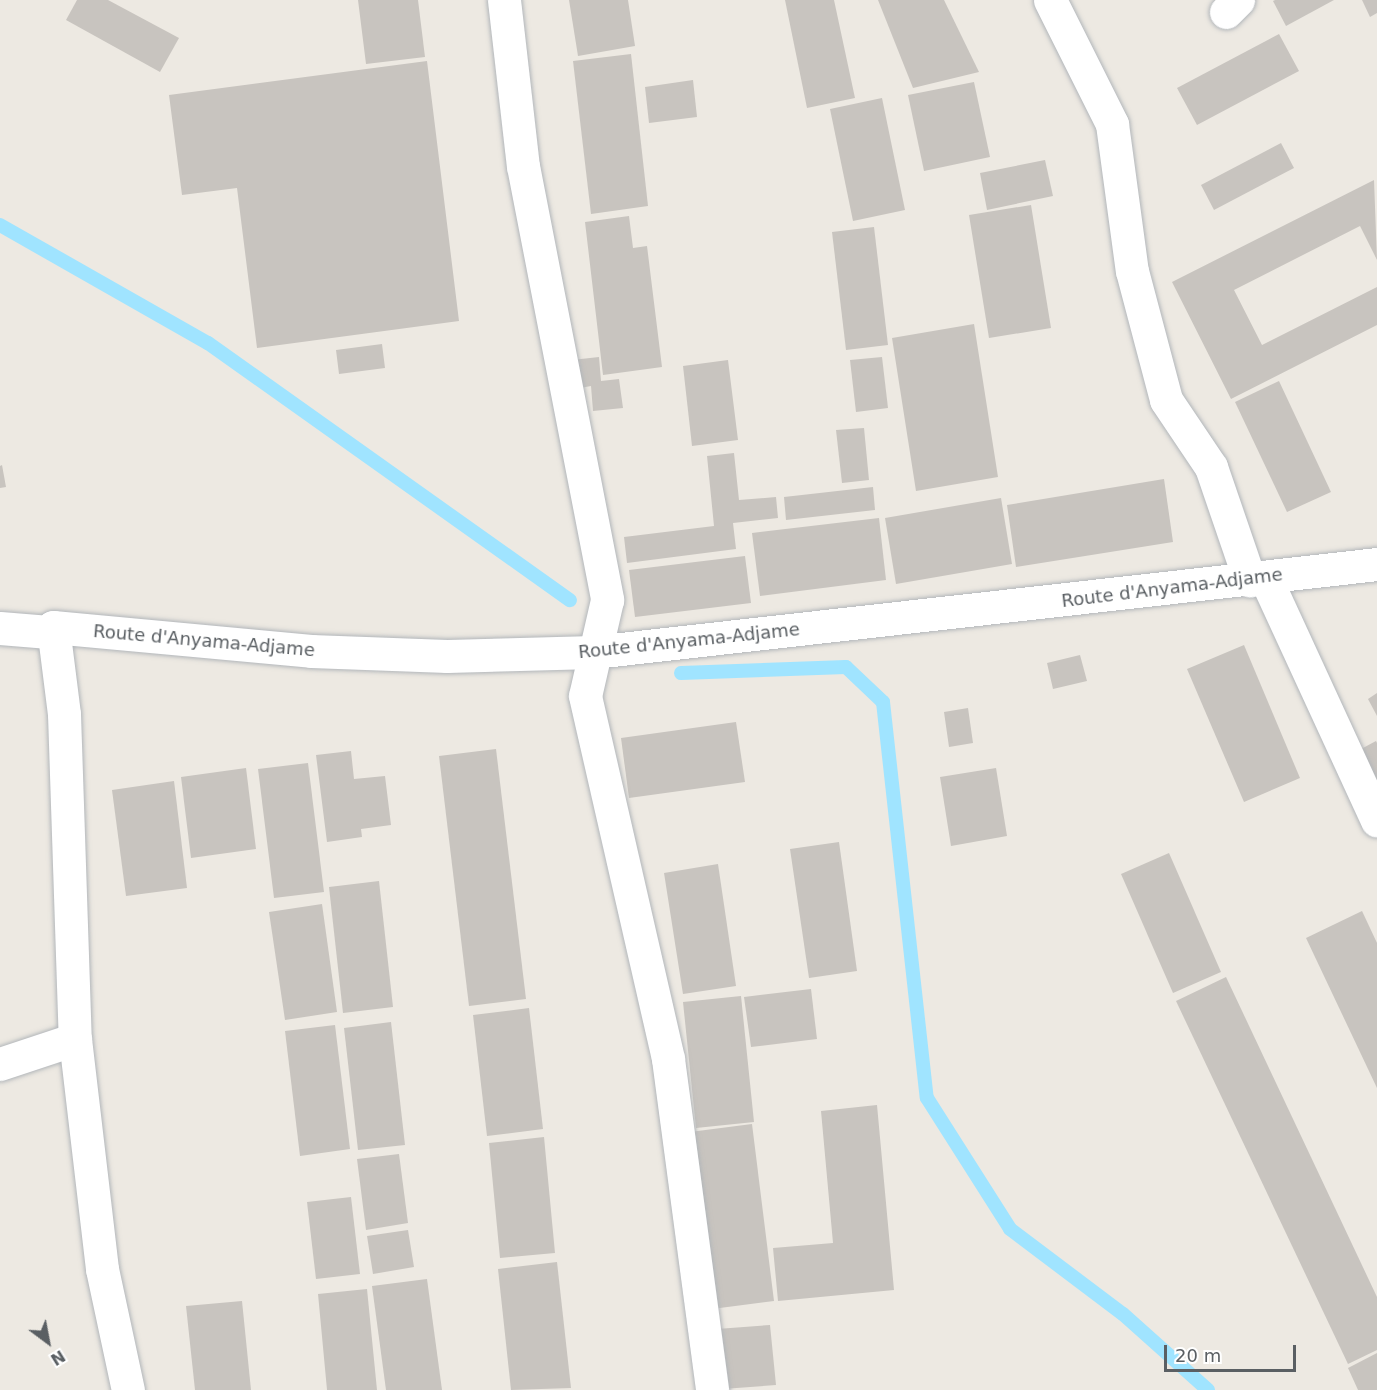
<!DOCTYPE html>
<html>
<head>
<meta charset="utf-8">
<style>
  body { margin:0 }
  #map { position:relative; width:1377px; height:1390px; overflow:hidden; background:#ede9e2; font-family:"DejaVu Sans",sans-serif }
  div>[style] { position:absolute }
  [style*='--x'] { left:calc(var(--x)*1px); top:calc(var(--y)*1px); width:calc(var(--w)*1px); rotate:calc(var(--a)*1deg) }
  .stream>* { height:14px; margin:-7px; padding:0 7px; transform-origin:7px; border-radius:7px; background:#a0e4ff }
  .building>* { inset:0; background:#c8c4bf }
  .roads { filter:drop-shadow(0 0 2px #b2b6ba) drop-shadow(0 0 2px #b2b6ba) }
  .minor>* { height:33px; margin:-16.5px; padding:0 16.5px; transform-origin:16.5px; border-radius:16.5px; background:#fff }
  span { translate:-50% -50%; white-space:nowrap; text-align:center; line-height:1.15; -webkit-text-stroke:6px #fff; paint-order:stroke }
  .street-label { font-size:18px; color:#5a5f63 }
  .north { position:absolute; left:18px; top:1312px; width:60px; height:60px; -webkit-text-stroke:4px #fff; paint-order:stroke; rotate:148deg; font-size:16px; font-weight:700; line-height:24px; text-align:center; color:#5a5f63 }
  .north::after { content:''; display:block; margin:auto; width:21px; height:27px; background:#5a5f63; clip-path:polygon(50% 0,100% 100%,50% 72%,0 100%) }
  .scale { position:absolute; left:1164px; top:1345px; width:132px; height:27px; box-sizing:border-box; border:3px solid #5a5f63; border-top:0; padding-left:8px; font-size:18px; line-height:21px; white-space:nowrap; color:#5a5f63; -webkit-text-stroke:4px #fff; paint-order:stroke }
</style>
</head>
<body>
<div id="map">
  <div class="stream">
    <div style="--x:0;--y:225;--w:239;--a:29.6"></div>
    <div style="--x:208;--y:343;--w:444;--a:35.4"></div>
    <div style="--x:681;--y:673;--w:165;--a:-2.1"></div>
    <div style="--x:846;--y:667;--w:51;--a:43.4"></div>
    <div style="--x:883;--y:702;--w:398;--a:83.7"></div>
    <div style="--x:927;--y:1098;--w:155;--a:57.6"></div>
    <div style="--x:1010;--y:1229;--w:141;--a:37"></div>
    <div style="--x:1123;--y:1314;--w:114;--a:41.8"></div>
  </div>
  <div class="building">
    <div style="clip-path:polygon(77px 0,108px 0,179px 38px,160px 72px,66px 20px)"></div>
    <div style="clip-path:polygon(358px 0,418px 0,425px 57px,366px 64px)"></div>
    <div style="clip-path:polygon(569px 0,628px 0,635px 46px,578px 56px)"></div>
    <div style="clip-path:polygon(785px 0,834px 0,855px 98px,807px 108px)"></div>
    <div style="clip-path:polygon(878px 0,944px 0,979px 72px,913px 88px)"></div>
    <div style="clip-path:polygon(1334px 0,1286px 26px,1273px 1px,1275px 0)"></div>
    <div style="clip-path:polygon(1362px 0,1377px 0,1377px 13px,1370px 17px)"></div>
    <div style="clip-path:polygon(1279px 34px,1299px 71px,1197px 125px,1177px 88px)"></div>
    <div style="clip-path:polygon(631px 54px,648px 206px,591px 214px,573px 61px)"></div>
    <div style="clip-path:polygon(427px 61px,459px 321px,257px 348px,237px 188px,182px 195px,169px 95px)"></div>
    <div style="clip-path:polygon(693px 80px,697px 117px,649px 123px,645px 87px)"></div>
    <div style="clip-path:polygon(974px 82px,990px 157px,924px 171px,908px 95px)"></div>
    <div style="clip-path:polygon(882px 98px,905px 210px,853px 221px,830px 109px)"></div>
    <div style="clip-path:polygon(1281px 143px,1294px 168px,1214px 210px,1201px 185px)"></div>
    <div style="clip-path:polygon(1045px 160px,1053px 196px,987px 210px,980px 173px)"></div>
    <div style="clip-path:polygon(1374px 180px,1377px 260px,1360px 226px,1234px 290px,1262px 345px,1377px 287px,1377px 325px,1231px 399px,1172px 282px)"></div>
    <div style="clip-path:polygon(1031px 205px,1051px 328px,989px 338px,969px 215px)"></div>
    <div style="clip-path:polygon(629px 216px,633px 248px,647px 246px,662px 367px,603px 375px,585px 222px)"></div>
    <div style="clip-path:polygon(874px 227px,888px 345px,846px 350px,832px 232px)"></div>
    <div style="clip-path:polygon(974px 324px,998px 477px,916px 491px,892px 338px)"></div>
    <div style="clip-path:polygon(382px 344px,385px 368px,339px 374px,336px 350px)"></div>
    <div style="clip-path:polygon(599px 357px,601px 381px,619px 379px,623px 408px,593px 411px,591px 386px,575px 389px,572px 360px)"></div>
    <div style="clip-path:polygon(882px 357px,888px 408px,856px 412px,850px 360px)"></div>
    <div style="clip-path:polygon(728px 360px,738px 440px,692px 446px,683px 366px)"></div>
    <div style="clip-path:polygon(1279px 381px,1331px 492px,1287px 512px,1235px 402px)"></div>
    <div style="clip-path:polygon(864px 428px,869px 480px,842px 483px,836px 430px)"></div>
    <div style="clip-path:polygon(734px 453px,739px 500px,776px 497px,778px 518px,733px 523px,736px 549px,627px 563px,624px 537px,714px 526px,707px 456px)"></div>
    <div style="clip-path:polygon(2px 465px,6px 487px,0 488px,0 466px)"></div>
    <div style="clip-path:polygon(1164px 479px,1173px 542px,1016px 567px,1007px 505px)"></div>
    <div style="clip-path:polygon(873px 487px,875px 510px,786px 520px,784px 497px)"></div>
    <div style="clip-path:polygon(1001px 498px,1012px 564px,896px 584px,885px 518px)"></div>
    <div style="clip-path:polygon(879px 518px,886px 580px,760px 596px,752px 533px)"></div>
    <div style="clip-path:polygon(745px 556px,751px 603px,635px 617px,629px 570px)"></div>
    <div style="clip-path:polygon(1244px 645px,1300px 778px,1244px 802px,1187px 669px)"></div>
    <div style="clip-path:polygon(1080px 655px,1087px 681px,1053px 689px,1047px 663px)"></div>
    <div style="clip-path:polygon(1377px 693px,1377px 716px,1368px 699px)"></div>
    <div style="clip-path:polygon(968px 708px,973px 743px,949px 747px,944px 712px)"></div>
    <div style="clip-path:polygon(736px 722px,745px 782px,629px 798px,621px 738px)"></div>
    <div style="clip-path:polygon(1376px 741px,1377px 743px,1377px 800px,1348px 756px)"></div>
    <div style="clip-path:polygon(496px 749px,526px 999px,469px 1006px,439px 756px)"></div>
    <div style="clip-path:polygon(351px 751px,354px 779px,385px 776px,391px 825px,361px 829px,362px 837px,327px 842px,316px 755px)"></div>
    <div style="clip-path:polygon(308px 763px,324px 892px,274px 898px,258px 769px)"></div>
    <div style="clip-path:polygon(246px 768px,256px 849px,191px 858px,181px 777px)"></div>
    <div style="clip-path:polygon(996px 768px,1007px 836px,951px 846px,940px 777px)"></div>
    <div style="clip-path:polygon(174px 781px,187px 888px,126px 896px,112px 790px)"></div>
    <div style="clip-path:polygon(839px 842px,857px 971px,809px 978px,790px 849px)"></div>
    <div style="clip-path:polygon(1169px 853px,1221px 972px,1173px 993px,1121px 874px)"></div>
    <div style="clip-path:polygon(718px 864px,736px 986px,683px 994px,664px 873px)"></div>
    <div style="clip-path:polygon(379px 881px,393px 1007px,343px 1013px,329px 887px)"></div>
    <div style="clip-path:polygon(322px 904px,337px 1012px,285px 1020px,269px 912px)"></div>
    <div style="clip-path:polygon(1362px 911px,1377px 943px,1377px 1088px,1306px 938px)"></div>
    <div style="clip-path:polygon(1226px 977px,1377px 1297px,1377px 1350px,1348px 1364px,1176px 1001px)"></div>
    <div style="clip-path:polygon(811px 989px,817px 1039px,751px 1047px,744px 997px)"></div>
    <div style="clip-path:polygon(741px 996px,754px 1122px,696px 1128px,683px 1002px)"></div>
    <div style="clip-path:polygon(529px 1008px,543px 1129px,487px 1136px,473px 1015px)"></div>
    <div style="clip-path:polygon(391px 1022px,405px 1145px,358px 1150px,344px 1028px)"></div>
    <div style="clip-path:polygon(335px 1025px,350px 1149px,300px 1156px,285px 1031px)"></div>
    <div style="clip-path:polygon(877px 1105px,894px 1290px,778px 1301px,773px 1248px,833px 1243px,821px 1111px)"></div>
    <div style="clip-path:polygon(752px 1124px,774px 1301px,712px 1309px,690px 1132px)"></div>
    <div style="clip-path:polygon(544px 1137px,555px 1253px,500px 1258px,489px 1143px)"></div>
    <div style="clip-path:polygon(399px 1154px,408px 1223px,366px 1230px,357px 1159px)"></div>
    <div style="clip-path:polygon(351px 1197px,360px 1274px,316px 1279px,307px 1202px)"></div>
    <div style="clip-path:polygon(408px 1230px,414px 1267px,373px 1274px,367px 1236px)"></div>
    <div style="clip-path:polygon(557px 1262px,571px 1388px,511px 1390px,498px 1269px)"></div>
    <div style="clip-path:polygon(427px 1279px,442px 1390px,386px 1390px,372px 1286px)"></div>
    <div style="clip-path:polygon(367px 1289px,377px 1390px,327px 1390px,318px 1294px)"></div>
    <div style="clip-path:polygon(242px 1301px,251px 1390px,195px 1390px,186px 1306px)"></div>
    <div style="clip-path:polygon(770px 1325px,776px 1385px,723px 1389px,717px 1329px)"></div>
    <div style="clip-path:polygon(1377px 1353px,1377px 1390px,1358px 1390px,1348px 1368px)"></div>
  </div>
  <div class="roads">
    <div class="minor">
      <div style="--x:504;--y:0;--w:167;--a:83.5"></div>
      <div style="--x:523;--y:166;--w:442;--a:79"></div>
      <div style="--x:607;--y:600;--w:98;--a:102.9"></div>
      <div style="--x:585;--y:696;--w:372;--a:77.1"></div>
      <div style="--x:668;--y:1059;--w:334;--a:82.4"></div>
      <div style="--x:1050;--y:0;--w:139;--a:63.4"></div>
      <div style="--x:1112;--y:124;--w:148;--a:82.3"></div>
      <div style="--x:1132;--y:271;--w:133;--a:75.2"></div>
      <div style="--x:1166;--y:400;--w:81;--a:56.1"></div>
      <div style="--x:1211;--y:467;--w:120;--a:71.1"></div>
      <div style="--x:1226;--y:12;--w:17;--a:-45"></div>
      <div style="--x:1265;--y:577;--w:268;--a:65.3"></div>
      <div style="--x:53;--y:627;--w:88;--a:82.8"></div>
      <div style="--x:64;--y:714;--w:325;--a:88.1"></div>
      <div style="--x:75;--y:1039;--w:232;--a:83.3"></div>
      <div style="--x:102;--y:1269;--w:124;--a:77.9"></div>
      <div style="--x:0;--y:628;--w:49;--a:4.7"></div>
      <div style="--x:49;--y:632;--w:6;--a:-51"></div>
      <div style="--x:53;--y:627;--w:259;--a:5.3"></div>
      <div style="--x:311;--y:651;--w:136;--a:2.1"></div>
      <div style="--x:447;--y:656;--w:147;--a:-1.6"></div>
      <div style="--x:594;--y:652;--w:788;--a:-6.41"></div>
      <div style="--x:0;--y:1064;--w:79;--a:-18.4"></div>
    </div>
  </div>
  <div class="street-label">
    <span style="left:1172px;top:588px;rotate:-7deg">Route d'Anyama-Adjame</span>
    <span style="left:204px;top:641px;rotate:5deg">Route d'Anyama-Adjame</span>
    <span style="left:689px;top:641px;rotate:-6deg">Route d'Anyama-Adjame</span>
  </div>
  <div class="north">N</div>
  <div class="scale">20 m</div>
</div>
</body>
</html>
